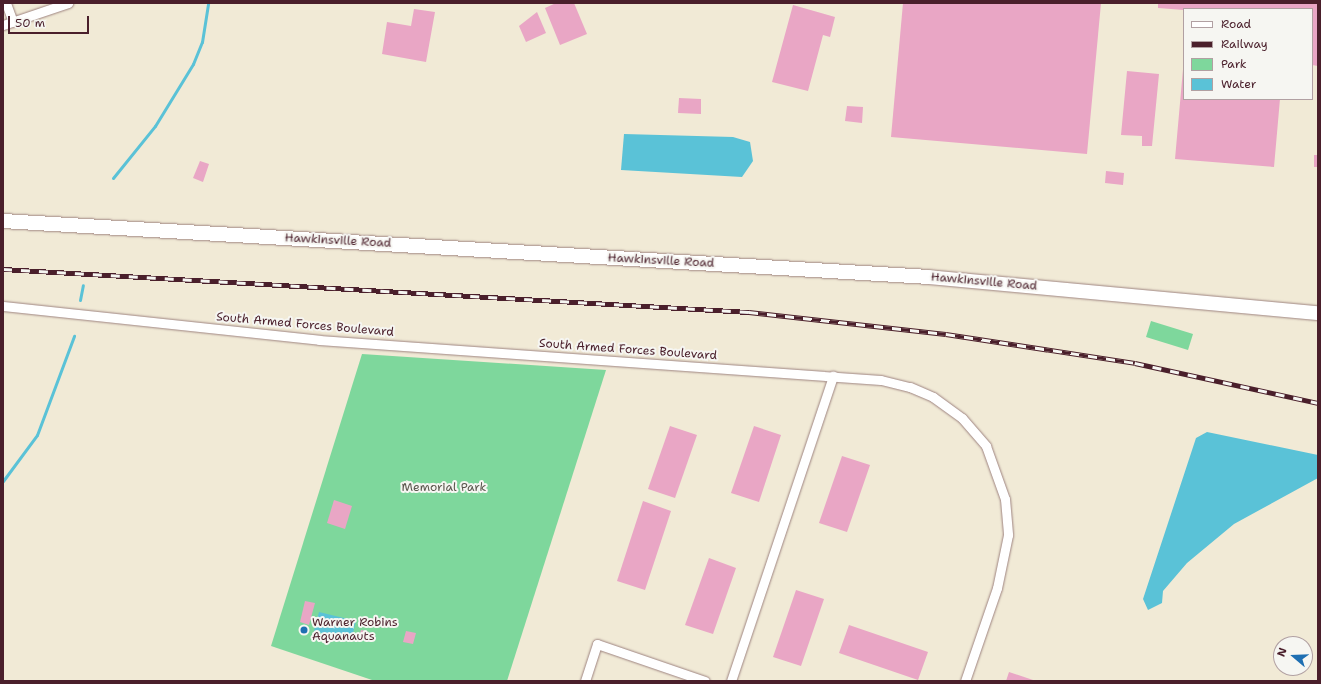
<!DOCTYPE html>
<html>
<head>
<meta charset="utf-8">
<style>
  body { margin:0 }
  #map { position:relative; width:1321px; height:684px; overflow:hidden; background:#f1ead6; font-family:"Shantell Sans",sans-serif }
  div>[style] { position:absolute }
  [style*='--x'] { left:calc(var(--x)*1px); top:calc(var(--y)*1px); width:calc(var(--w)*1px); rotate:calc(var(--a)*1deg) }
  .green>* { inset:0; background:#7ed79c }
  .water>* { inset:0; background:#5ac2d7 }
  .stream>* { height:3px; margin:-1.5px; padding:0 1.5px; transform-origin:1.5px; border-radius:1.5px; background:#5ac2d7 }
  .building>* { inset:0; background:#e9a6c5 }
  .roads { filter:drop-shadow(0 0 1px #9e8480) drop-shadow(0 0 1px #9e8480) }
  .street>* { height:9px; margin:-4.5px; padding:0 4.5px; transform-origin:4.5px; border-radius:4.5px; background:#fff }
  .primary>* { height:14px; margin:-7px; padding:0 7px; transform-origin:7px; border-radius:7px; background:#fff }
  .rail>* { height:4.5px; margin-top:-2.25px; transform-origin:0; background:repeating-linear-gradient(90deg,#f6f6f2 0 9px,#4a1f2b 0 18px); box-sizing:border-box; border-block:1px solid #4a1f2b }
  .dots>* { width:11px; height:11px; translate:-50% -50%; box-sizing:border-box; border:2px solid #f6f6f2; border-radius:50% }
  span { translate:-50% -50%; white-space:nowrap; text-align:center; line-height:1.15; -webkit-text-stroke:4px #f6f6f2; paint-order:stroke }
  .street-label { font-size:12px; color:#4a1f2b }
  .park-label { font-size:12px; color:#5a564d }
  .poi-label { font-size:12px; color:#4a1f2b }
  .left { translate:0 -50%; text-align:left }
  .frame { position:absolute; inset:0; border:4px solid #4a1f2b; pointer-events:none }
  .legend { position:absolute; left:1183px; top:8px; width:130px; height:92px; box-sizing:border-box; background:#f6f6f2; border:1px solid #b1a0a2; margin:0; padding:5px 7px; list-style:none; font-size:12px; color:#4a1f2b }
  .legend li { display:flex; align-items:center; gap:8px; height:20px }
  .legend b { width:20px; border:1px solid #b1a0a2 }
  .north { position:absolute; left:1273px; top:636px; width:40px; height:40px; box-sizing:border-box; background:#f6f6f2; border:1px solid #b1a0a2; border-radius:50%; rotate:289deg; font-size:11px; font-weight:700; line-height:16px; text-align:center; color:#4a1f2b }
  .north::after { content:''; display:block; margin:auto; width:14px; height:18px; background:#1f6fb2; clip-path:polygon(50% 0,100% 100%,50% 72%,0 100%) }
  .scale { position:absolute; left:8px; top:16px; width:81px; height:18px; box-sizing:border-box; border:2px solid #4a1f2b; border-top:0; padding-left:5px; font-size:12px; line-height:14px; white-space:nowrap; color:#4a1f2b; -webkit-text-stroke:3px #f6f6f2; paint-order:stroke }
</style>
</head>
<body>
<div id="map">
  <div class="green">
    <div style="clip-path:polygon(1151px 321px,1193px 334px,1188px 350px,1146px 337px)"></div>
    <div style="clip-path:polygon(362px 354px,606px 370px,507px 681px,375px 681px,271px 646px)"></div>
  </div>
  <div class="water">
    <div style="clip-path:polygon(624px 134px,733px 137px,750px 142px,753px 161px,742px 177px,621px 170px)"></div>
    <div style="clip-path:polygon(1207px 432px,1318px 455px,1318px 478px,1234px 524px,1187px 563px,1163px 591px,1162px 603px,1148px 610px,1143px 599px,1196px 438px)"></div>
    <div style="clip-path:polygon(319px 612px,356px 621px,351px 641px,314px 631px)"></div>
  </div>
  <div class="stream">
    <div style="--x:113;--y:178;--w:67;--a:-51.1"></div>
    <div style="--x:155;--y:126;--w:73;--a:-58.5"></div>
    <div style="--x:193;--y:64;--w:24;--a:-68"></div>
    <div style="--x:202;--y:42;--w:39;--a:-81"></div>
    <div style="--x:80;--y:300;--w:15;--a:-79"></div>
    <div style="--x:3;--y:481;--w:57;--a:-53.5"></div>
    <div style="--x:37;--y:435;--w:106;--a:-69.5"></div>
  </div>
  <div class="building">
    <div style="clip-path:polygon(556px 3px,574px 3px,587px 34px,560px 45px,545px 8px)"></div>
    <div style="clip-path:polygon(903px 3px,1101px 3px,1087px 154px,891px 137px)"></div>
    <div style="clip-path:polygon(1158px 3px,1318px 3px,1318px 66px,1312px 65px,1312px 9px,1184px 10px,1158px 8px)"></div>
    <div style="clip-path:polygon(793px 5px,835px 17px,830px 37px,823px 35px,808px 91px,772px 82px)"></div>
    <div style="clip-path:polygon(414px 9px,435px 12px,426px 62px,382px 54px,387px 22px,411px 26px)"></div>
    <div style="clip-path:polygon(537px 12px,546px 33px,526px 42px,519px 26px)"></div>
    <div style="clip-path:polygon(1184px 58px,1184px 99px,1280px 99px,1274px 167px,1175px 159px)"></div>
    <div style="clip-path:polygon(1127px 71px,1159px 74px,1152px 146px,1142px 146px,1142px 136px,1121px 135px)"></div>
    <div style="clip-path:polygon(679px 98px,701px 99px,701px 114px,678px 113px)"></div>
    <div style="clip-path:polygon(847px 106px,863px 107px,862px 123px,845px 121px)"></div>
    <div style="clip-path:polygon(1314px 155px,1318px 155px,1318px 167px,1314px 167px)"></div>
    <div style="clip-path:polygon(200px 161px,209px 164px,203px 182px,193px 178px)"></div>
    <div style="clip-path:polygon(1106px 171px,1124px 173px,1123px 185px,1105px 183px)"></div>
    <div style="clip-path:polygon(670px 426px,697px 435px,675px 498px,648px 489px)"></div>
    <div style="clip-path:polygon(754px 426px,781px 435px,759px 502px,731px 493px)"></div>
    <div style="clip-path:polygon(842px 456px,870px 465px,847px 532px,819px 523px)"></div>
    <div style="clip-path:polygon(334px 500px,352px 506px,345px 529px,327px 523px)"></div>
    <div style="clip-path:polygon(643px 501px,671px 511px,645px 590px,617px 581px)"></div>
    <div style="clip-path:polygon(709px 558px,736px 568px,713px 634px,685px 625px)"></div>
    <div style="clip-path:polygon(796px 590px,824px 599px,801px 666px,773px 657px)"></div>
    <div style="clip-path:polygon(305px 601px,315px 603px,309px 625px,300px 622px)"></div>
    <div style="clip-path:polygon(849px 625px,928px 652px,918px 680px,839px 653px)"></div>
    <div style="clip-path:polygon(361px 630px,369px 632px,367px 640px,359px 638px)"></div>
    <div style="clip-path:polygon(406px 631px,416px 633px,413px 644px,403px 642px)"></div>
    <div style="clip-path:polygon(1009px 672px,1036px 681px,1006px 681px)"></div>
  </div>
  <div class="roads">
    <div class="street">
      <div style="--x:6;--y:3;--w:20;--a:70"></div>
      <div style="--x:3;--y:25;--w:69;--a:-18.7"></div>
      <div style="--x:3;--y:306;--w:318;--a:6.1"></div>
      <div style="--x:319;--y:340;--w:563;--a:4.07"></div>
      <div style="--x:881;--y:380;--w:30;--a:14"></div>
      <div style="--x:910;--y:387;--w:25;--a:23"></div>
      <div style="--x:933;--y:397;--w:36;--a:36"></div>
      <div style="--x:962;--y:418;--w:37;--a:49"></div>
      <div style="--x:986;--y:446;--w:56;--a:70.3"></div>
      <div style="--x:1005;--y:499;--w:36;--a:85"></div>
      <div style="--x:1008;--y:535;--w:54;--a:101.7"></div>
      <div style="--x:997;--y:588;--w:98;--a:109"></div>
      <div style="--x:585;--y:681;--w:39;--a:-72"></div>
      <div style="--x:597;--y:644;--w:114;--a:18.9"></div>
      <div style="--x:731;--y:681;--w:322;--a:-71.5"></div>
    </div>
    <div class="primary">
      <div style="--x:3;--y:221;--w:927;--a:3.46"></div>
      <div style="--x:928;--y:277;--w:392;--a:5.3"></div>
    </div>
  </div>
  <div class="rail">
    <div style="--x:3;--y:269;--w:747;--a:3.3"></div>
    <div style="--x:749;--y:312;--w:198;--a:6.4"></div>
    <div style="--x:946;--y:334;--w:191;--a:8.7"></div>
    <div style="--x:1135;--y:363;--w:187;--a:12.3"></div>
  </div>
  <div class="dots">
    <div style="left:304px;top:630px;background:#1f6fb2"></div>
  </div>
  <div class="street-label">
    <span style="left:338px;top:241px;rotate:3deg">Hawkinsville Road</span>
    <span style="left:661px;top:261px;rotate:3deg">Hawkinsville Road</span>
    <span style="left:984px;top:282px;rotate:5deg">Hawkinsville Road</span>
    <span style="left:305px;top:325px;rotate:5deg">South Armed Forces Boulevard</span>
    <span style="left:628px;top:350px;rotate:4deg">South Armed Forces Boulevard</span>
  </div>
  <div class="park-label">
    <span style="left:444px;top:488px">Memorial Park</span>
  </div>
  <div class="poi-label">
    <span class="left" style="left:312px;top:630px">Warner Robins<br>Aquanauts</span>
  </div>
  <div class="frame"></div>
  <ul class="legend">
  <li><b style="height:5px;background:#fff"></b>Road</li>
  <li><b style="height:5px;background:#4a1f2b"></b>Railway</li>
  <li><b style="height:11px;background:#7ed79c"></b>Park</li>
  <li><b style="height:11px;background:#5ac2d7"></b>Water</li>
  </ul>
  <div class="north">N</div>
  <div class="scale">50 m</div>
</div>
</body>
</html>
